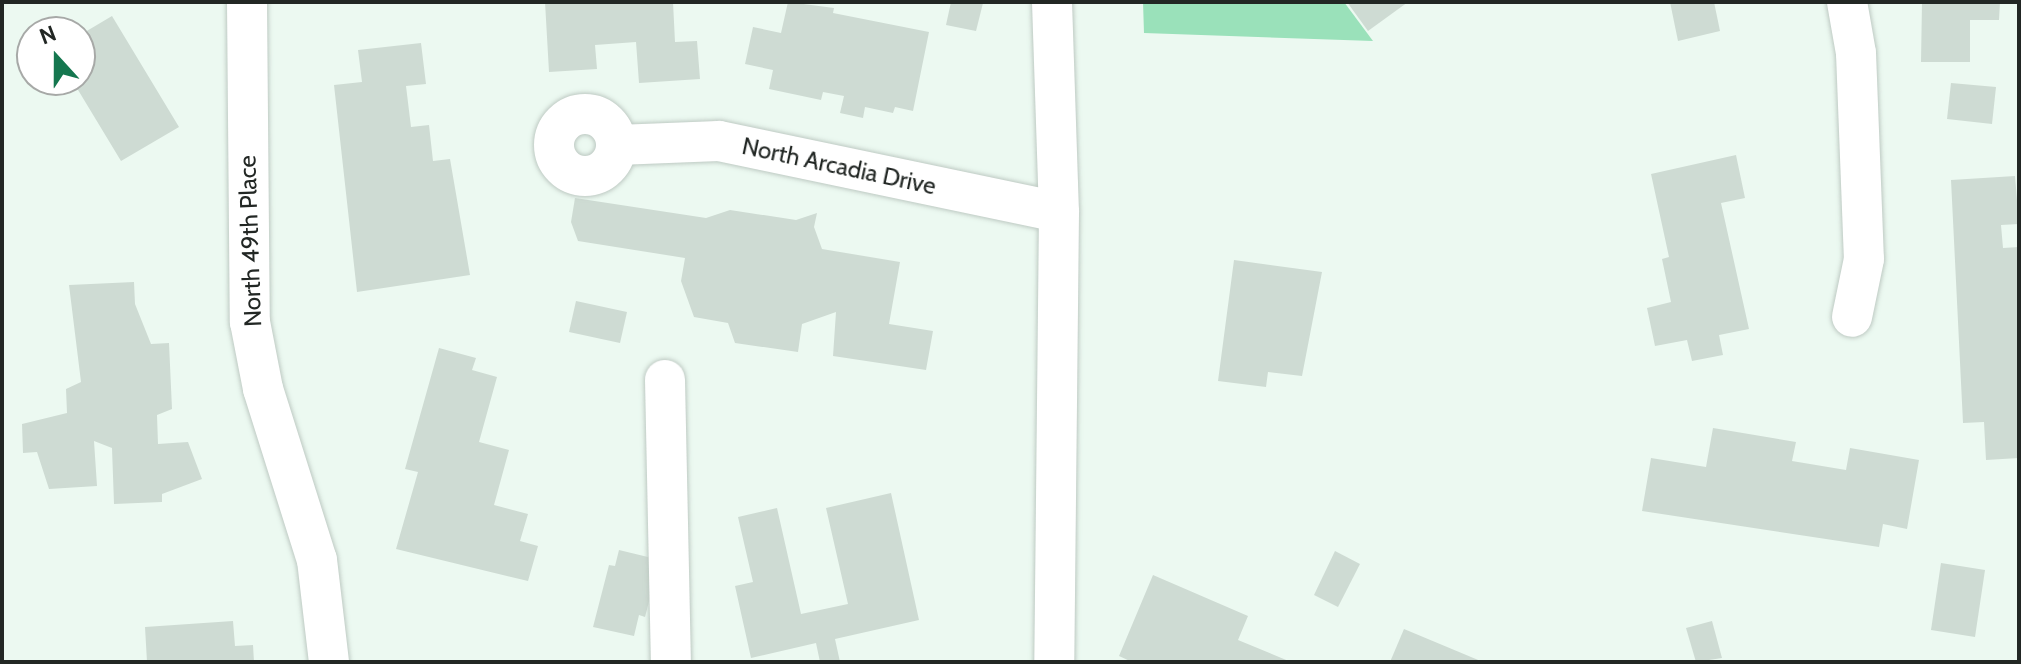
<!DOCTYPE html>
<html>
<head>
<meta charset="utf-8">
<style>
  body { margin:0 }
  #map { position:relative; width:2021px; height:664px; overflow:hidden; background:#ecf9f1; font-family:Cabin,sans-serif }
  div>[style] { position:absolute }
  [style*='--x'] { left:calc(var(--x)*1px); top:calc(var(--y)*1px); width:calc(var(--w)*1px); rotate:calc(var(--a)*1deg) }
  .green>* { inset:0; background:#9ae1ba }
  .building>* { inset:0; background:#cedbd3 }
  .roads { filter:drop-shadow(0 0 2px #becac3) drop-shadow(0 0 2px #becac3) }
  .minor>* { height:40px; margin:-20px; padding:0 20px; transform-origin:20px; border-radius:20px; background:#fff }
  .minor>.ring { margin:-20px; padding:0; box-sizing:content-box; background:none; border:40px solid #fff; border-radius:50% }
  span { translate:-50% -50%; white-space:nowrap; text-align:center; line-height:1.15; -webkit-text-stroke:6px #fff; paint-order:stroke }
  .street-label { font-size:24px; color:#222724 }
  .frame { position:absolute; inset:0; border:4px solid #222724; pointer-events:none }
  .north { position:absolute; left:16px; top:16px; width:80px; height:80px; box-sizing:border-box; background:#fff; border:2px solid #a7a9a7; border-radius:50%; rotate:339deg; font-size:22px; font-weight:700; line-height:32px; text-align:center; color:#222724 }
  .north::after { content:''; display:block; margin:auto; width:28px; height:36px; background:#15774f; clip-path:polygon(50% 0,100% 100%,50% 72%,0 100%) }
</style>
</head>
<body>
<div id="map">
  <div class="green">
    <div style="clip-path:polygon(1143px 2px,1344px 2px,1373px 41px,1144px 33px)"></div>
  </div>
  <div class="building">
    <div style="clip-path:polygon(545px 2px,673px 2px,675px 42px,697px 41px,700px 79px,639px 83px,636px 42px,595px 45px,597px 69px,549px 72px)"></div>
    <div style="clip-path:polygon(788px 2px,834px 8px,833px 13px,929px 32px,913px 111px,895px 107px,893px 113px,865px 107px,863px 118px,840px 113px,844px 96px,823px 92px,821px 100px,769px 89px,773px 70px,745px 64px,753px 27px,781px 33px)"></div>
    <div style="clip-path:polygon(951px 2px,983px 3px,976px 31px,946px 25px)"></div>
    <div style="clip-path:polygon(1347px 2px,1408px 2px,1368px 31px)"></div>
    <div style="clip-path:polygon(1670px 2px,1714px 2px,1720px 31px,1678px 41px)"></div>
    <div style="clip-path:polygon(1922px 2px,2000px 2px,1999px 20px,1970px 20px,1970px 62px,1921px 62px)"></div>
    <div style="clip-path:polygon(112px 16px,179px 127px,121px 161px,72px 80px,80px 80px,80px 35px)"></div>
    <div style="clip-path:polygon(421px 43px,426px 84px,406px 86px,411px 127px,429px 125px,433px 161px,450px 159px,470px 275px,357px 292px,334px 85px,362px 82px,358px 50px)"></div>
    <div style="clip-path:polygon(1951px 83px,1996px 87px,1992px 124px,1947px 119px)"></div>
    <div style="clip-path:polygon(1736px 155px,1745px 198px,1721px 203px,1749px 329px,1719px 335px,1723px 355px,1692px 361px,1687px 340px,1655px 346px,1647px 308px,1671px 302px,1662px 259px,1669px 257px,1651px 174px)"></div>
    <div style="clip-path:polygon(2015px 176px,2019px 224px,2001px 225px,2003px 248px,2019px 247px,2019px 458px,1986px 460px,1984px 422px,1963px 423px,1951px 180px)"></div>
    <div style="clip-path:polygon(575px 198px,706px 218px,730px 210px,796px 220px,817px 213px,814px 227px,822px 249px,900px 262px,889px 324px,933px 331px,926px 370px,833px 356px,836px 312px,802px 324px,798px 352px,735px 343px,728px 323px,694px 317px,681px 281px,685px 258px,578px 241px,571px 222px)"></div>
    <div style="clip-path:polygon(1234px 260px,1322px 272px,1302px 376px,1268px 372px,1266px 387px,1218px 381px)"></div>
    <div style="clip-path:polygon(134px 282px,135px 304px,151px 344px,169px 343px,172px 409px,157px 415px,158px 444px,188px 442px,202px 479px,162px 494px,162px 502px,114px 504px,112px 448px,94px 441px,97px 486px,49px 489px,37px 452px,23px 453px,22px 424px,67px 413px,66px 389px,81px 382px,69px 285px)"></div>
    <div style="clip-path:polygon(576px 301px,627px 312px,620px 343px,569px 332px)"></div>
    <div style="clip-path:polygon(439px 348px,476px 358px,472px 370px,497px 377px,479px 442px,509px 450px,494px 505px,528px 514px,520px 541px,538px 546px,528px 581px,396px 549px,418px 472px,405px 469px)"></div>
    <div style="clip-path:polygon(1713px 428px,1796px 442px,1792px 461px,1846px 470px,1850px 448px,1919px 460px,1907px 529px,1883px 524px,1879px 547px,1642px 511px,1651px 458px,1706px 467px)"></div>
    <div style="clip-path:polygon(891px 493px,919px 620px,835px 639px,840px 662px,820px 662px,816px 643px,751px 658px,735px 586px,753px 582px,738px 517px,777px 508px,801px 614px,848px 604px,826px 508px)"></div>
    <div style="clip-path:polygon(619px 550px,652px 558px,657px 570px,645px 617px,639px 615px,634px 636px,593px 627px,609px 565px,615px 566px)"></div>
    <div style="clip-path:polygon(1335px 551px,1360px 564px,1338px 607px,1314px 595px)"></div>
    <div style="clip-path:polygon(1941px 563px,1985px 570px,1975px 637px,1931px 630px)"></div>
    <div style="clip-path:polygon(1153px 575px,1248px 616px,1238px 640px,1291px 662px,1132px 662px,1119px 656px)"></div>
    <div style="clip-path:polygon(233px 621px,235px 646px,253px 645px,254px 662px,147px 662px,145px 627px)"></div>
    <div style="clip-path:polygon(1712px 621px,1722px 658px,1696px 662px,1686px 628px)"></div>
    <div style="clip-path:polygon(1404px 629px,1483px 662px,1390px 662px)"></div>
  </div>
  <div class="roads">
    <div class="minor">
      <div style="--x:247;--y:2;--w:320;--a:89.5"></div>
      <div style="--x:250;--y:322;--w:68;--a:79"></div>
      <div style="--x:263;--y:389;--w:179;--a:72.5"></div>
      <div style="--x:317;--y:560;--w:103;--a:83.3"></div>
      <div style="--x:1052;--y:2;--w:210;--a:88.1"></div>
      <div style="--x:1059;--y:212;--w:450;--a:90.6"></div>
      <div style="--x:1847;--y:2;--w:52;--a:80"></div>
      <div style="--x:1856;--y:53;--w:206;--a:87.8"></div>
      <div style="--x:1864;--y:259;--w:59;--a:101.7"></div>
      <div class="ring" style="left:554px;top:114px;width:22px;height:22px"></div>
      <div style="--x:617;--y:145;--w:102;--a:-2.2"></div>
      <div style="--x:719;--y:141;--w:347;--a:11.8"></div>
      <div style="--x:665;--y:380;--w:282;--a:88.8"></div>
    </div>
  </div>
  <div class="street-label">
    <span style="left:839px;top:166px;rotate:12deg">North Arcadia Drive</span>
    <span style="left:250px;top:241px;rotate:-92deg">North 49th Place</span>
  </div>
  <div class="frame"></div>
  <div class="north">N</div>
</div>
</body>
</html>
